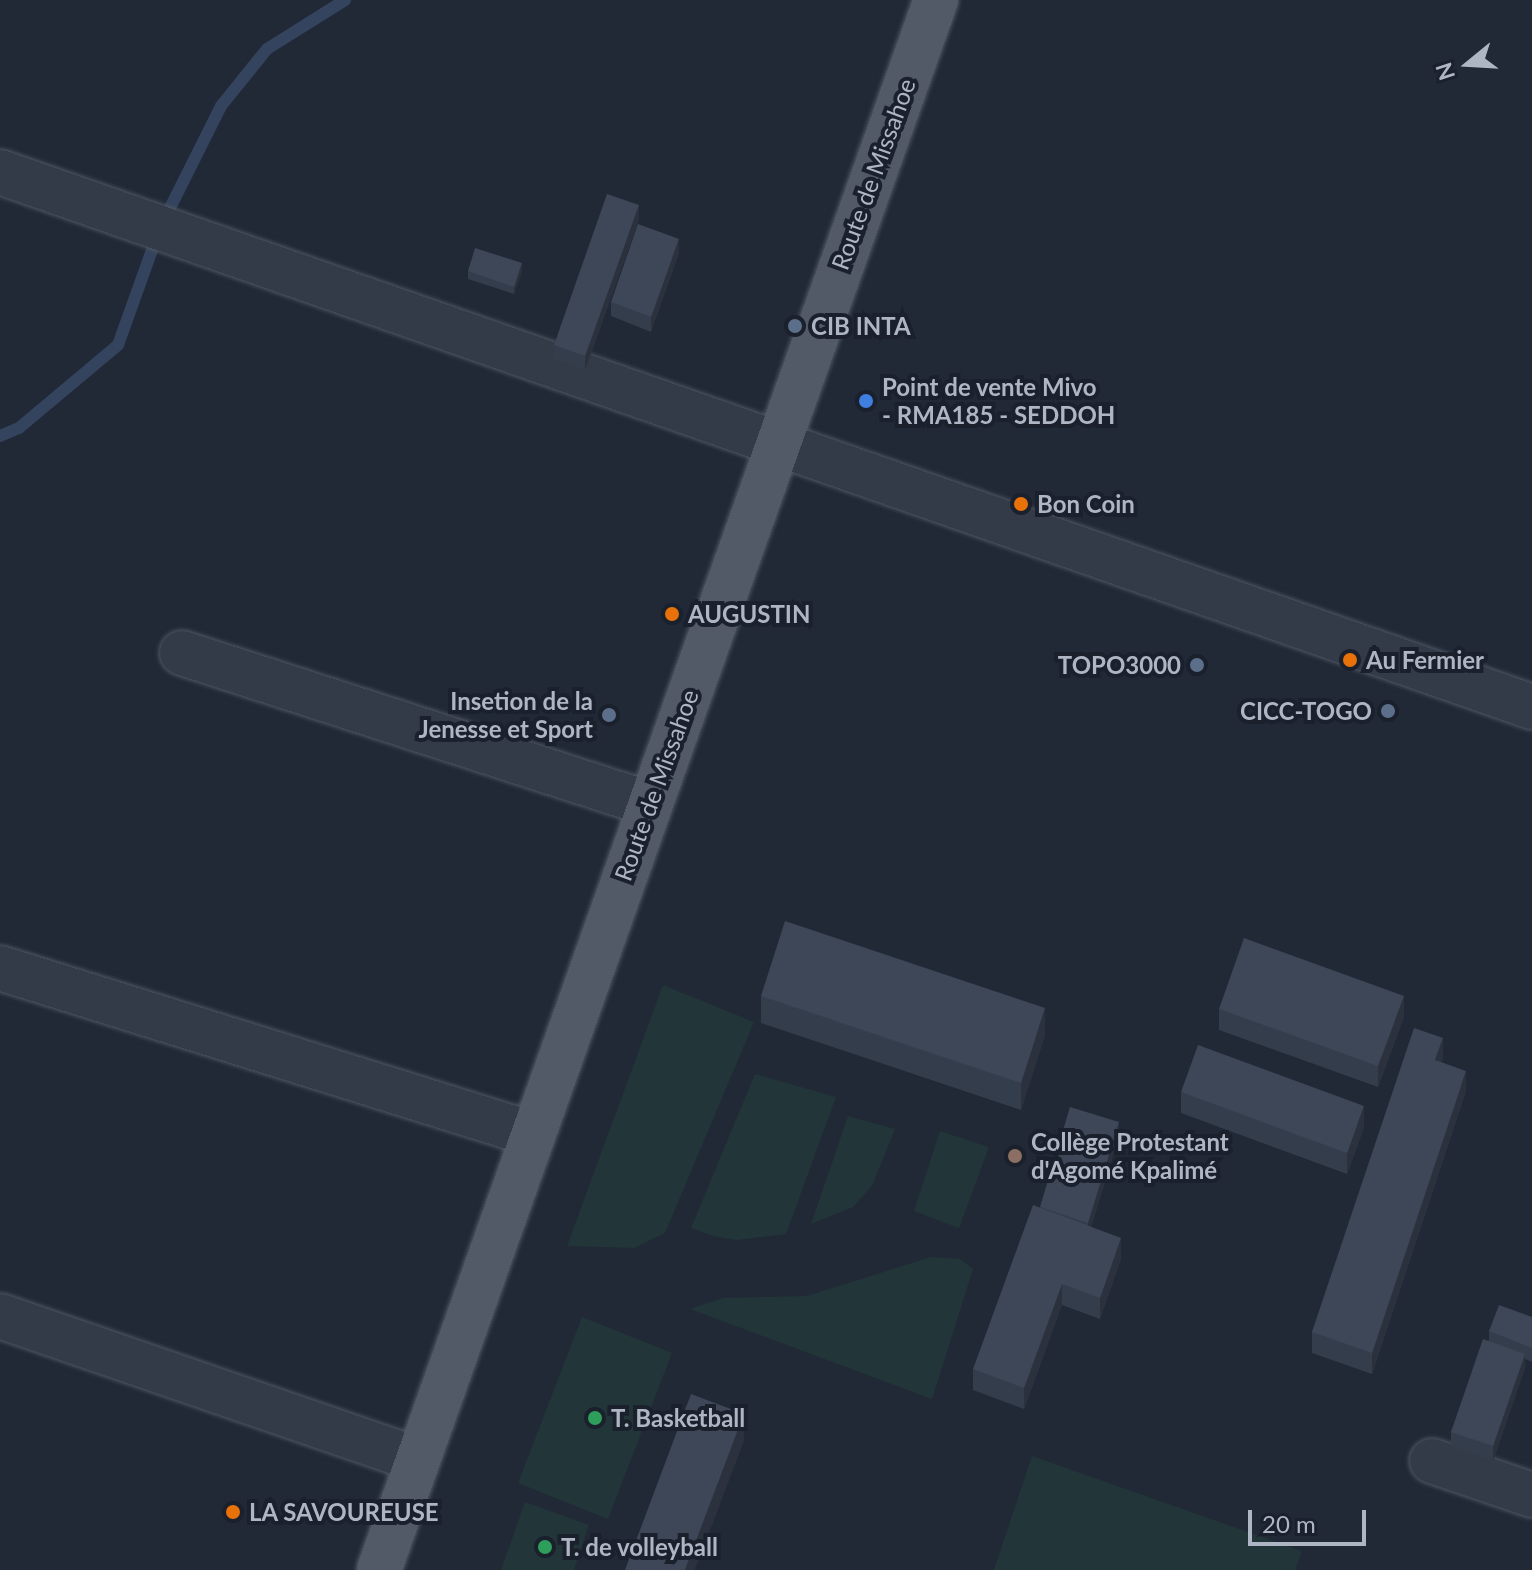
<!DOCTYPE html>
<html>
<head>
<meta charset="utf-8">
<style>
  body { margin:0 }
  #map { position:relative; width:1532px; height:1570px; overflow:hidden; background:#212937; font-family:Lato,sans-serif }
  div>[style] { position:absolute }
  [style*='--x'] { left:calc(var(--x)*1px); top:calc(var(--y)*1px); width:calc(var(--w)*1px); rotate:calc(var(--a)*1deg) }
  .green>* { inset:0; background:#223538 }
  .stream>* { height:12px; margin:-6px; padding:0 6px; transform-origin:6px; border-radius:6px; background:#34435e }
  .roads { filter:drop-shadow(0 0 2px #4e5662) drop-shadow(0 0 2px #4e5662) }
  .minor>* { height:44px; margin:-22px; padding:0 22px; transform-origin:22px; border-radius:22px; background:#343b48 }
  .major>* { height:44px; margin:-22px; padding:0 22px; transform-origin:22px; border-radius:22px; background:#525a68 }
  .wall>* { inset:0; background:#343d4b }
  .shaded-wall>* { inset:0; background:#2b323d }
  .building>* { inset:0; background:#3d4757 }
  .dots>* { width:22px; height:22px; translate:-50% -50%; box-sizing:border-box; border:4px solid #1a202c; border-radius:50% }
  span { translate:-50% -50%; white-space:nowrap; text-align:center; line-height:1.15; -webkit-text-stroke:8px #1a202c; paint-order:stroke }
  .street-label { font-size:24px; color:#aeb6c4 }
  .poi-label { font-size:24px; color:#aeb6c4; font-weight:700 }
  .left { translate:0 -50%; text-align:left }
  .right { translate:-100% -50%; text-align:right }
  .north { position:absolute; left:1428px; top:24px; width:80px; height:80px; -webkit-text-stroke:6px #1a202c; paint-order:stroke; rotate:252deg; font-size:22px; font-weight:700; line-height:32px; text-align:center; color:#aeb6c4 }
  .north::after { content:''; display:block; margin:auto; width:28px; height:36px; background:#aeb6c4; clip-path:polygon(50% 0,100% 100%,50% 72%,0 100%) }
  .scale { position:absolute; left:1248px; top:1510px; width:118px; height:36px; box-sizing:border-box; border:4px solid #aeb6c4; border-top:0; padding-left:10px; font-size:24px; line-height:28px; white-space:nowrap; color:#aeb6c4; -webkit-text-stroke:6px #1a202c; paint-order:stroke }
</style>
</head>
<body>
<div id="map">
  <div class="green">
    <div style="clip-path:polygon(663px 985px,754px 1022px,665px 1233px,634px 1248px,567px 1246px)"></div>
    <div style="clip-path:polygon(755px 1074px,836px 1097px,786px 1234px,736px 1240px,713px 1236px,691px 1228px)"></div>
    <div style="clip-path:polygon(848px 1116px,895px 1129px,872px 1186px,853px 1207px,811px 1224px)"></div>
    <div style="clip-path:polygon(940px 1131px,989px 1147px,959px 1228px,914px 1211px)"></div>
    <div style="clip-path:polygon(931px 1257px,960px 1259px,973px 1269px,932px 1399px,690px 1309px,723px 1298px,807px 1296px)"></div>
    <div style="clip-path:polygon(582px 1317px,672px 1353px,608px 1519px,518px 1483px)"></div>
    <div style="clip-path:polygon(1032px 1456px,1302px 1551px,1295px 1570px,994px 1570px)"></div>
    <div style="clip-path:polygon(525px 1502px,589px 1525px,574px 1570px,501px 1570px)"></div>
  </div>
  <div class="stream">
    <div style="--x:0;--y:436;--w:21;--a:-23"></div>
    <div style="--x:19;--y:428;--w:129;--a:-40"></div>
    <div style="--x:118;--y:345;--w:124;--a:-70.3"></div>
    <div style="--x:160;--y:228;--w:136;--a:-63.4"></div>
    <div style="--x:221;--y:106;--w:73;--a:-51.1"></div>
    <div style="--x:267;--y:49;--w:92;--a:-32.1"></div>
  </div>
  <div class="roads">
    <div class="minor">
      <div style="--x:0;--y:172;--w:1623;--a:19.25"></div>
      <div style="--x:182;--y:653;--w:491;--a:17.9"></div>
      <div style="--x:0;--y:968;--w:557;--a:17.33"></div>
      <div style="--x:0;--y:1316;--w:442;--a:19"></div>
      <div style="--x:1432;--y:1461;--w:106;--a:18.8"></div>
    </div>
    <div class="major">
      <div style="--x:379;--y:1570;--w:1666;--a:-70.47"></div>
    </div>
  </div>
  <div class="wall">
    <div style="clip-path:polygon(639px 220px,585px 370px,554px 359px,554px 345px)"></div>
    <div style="clip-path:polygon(679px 253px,651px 332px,611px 316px,611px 302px)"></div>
    <div style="clip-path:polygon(468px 271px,522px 271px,514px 294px,468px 279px)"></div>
    <div style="clip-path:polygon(761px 996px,1045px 1035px,1021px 1110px,761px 1023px)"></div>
    <div style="clip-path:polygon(1219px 1009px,1404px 1017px,1378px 1087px,1219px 1030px)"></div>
    <div style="clip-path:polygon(1443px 1059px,1441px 1062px,1466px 1091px,1372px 1374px,1312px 1353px,1312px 1332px)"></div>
    <div style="clip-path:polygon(1181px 1092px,1364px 1127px,1347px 1174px,1181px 1113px)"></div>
    <div style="clip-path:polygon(1119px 1136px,1091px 1227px,1121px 1259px,1100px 1319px,1062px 1305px,1024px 1409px,973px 1390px,973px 1369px,1040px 1208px)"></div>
    <div style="clip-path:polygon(1532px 1317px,1532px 1362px,1525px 1359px,1525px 1368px,1493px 1461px,1451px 1446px,1451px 1432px,1489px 1341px,1489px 1331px)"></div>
  </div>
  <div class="shaded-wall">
    <div style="clip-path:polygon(639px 205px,639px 220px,585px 370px,585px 356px)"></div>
    <div style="clip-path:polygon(679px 239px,679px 253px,651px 332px,651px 317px)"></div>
    <div style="clip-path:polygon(522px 263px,522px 271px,514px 294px,514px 287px)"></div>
    <div style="clip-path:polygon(1404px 996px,1404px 1017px,1378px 1087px,1378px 1066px)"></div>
    <div style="clip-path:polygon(1045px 1008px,1045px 1035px,1021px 1110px,1021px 1083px)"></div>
    <div style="clip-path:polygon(1443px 1038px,1443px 1059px,1435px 1081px,1435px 1060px)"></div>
    <div style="clip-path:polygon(1466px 1071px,1466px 1091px,1372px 1374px,1372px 1353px)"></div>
    <div style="clip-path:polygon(1364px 1106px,1364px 1127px,1347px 1174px,1347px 1153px)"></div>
    <div style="clip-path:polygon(1119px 1122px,1119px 1136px,1088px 1237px,1088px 1223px)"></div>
    <div style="clip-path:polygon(1121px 1238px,1121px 1259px,1100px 1319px,1100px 1298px)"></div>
    <div style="clip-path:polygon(1062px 1284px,1062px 1305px,1024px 1409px,1024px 1388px)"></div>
    <div style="clip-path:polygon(1525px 1354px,1525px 1368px,1493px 1461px,1493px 1446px)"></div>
    <div style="clip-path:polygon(744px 1414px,744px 1441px,695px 1570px,685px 1570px)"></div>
  </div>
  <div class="building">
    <div style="clip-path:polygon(607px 194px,639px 205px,585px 356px,554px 345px)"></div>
    <div style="clip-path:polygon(638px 224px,679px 239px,651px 317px,611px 302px)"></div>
    <div style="clip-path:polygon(475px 248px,522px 263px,514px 287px,468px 271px)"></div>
    <div style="clip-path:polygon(785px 921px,1045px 1008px,1021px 1083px,761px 996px)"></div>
    <div style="clip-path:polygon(1244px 938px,1404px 996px,1378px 1066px,1219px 1009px)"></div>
    <div style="clip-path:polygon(1414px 1028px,1443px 1038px,1435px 1060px,1466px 1071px,1372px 1353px,1312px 1332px)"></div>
    <div style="clip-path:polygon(1198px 1045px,1364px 1106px,1347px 1153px,1181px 1092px)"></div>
    <div style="clip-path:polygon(1070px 1107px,1119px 1122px,1088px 1223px,1040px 1207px)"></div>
    <div style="clip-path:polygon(1033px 1205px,1121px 1238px,1100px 1298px,1062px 1284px,1024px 1388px,973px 1369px)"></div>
    <div style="clip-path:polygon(1499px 1305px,1532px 1317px,1532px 1348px,1489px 1331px)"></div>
    <div style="clip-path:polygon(1483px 1339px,1525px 1354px,1493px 1446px,1451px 1432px)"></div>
    <div style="clip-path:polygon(691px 1394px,744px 1414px,685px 1570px,625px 1570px)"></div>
  </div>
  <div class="dots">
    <div style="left:795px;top:326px;background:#5c6f8a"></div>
    <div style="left:866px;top:401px;background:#3f7fe0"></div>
    <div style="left:1021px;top:504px;background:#e8710a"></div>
    <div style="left:672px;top:614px;background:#e8710a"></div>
    <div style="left:1350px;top:660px;background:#e8710a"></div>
    <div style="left:1197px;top:665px;background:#5c6f8a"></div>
    <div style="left:1388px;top:711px;background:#5c6f8a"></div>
    <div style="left:609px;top:715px;background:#5c6f8a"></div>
    <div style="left:1015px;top:1156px;background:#8d6e63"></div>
    <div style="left:595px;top:1418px;background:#2e9e5b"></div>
    <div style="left:233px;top:1512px;background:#e8710a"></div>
    <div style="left:545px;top:1547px;background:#2e9e5b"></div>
  </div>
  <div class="street-label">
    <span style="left:873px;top:174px;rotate:-70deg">Route de Missahoe</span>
    <span style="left:656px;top:785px;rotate:-70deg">Route de Missahoe</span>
  </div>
  <div class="poi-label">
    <span class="left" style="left:811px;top:326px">CIB INTA</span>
    <span class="left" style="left:882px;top:401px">Point de vente Mivo<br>- RMA185 - SEDDOH</span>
    <span class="left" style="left:1037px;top:504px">Bon Coin</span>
    <span class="left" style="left:688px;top:614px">AUGUSTIN</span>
    <span class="left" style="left:1366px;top:660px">Au Fermier</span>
    <span class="right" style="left:1181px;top:665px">TOPO3000</span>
    <span class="right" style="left:593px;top:715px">Insetion de la<br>Jenesse et Sport</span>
    <span class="right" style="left:1372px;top:711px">CICC-TOGO</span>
    <span class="left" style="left:1031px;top:1156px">Collège Protestant<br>d'Agomé Kpalimé</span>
    <span class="left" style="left:611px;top:1418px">T. Basketball</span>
    <span class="left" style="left:249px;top:1512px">LA SAVOUREUSE</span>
    <span class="left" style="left:561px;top:1547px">T. de volleyball</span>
  </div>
  <div class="north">N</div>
  <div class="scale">20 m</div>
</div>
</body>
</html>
